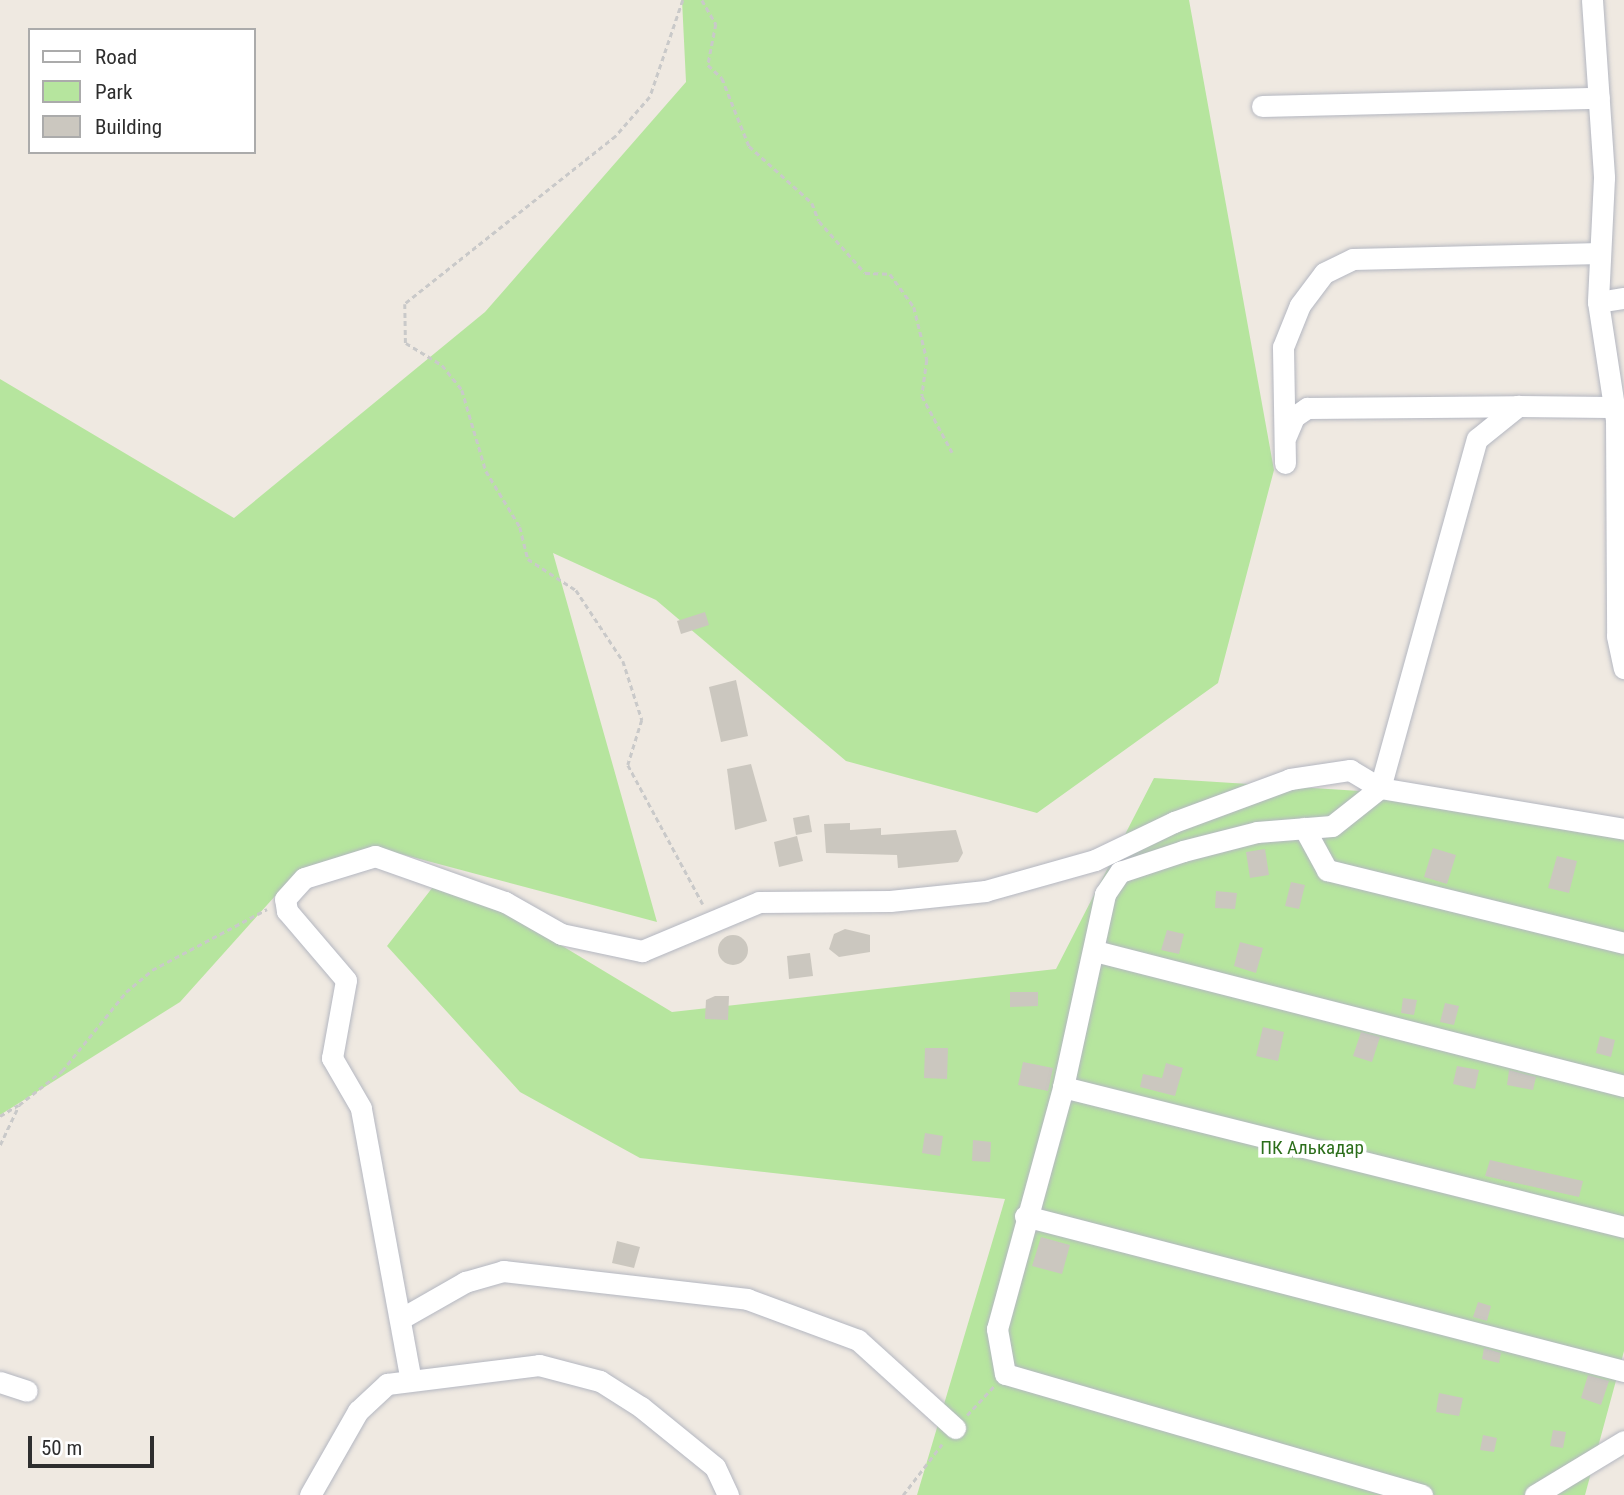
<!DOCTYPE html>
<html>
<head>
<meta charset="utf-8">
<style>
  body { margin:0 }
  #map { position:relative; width:1624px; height:1495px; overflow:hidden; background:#efe9e1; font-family:"Roboto Condensed",sans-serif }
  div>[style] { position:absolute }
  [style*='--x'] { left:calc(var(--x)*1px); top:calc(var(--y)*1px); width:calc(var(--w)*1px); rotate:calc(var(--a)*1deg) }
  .green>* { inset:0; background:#b6e59e }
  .building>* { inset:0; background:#cbc7bf }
  .round { border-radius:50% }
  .path>* { height:2.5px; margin-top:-1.25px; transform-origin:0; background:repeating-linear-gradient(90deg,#c9c9c9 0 5px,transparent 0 8.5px) }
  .roads { filter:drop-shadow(0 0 2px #b4b7c1) drop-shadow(0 0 2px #b4b7c1) }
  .minor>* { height:21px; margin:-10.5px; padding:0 10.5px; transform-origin:10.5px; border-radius:10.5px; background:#fff }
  span { translate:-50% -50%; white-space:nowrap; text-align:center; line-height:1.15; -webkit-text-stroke:7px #fff; paint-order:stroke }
  .park-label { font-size:19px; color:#2c6e1b }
  .legend { position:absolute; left:28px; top:28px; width:228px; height:126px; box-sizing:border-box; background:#fff; border:2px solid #ababab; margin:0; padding:9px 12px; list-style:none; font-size:21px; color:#2e2e2e }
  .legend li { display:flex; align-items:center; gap:14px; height:35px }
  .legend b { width:35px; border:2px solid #ababab }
  .scale { position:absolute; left:28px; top:1436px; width:126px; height:32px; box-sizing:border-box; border:4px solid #2e2e2e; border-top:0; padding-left:9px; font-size:21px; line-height:24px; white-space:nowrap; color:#2e2e2e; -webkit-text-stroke:5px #fff; paint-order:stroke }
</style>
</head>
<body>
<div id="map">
  <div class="green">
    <div style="clip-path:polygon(682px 0,1189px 0,1274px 470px,1218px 683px,1037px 813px,846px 761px,656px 600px,553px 553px,657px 922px,401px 854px,276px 895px,180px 1002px,0 1115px,0 379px,234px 518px,485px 312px,686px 82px)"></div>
    <div style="clip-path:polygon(1154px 778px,1469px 798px,1624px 840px,1624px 1351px,1585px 1495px,917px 1495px,1005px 1199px,640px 1158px,520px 1092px,387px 946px,443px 874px,672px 1012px,1056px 969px)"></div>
  </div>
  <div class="building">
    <div style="clip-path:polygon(705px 612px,709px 625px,681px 634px,677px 621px)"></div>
    <div style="clip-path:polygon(736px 680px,748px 736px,721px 742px,709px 687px)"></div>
    <div style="clip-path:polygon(751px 764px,767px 821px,735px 830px,727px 769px)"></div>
    <div style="clip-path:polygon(809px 815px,812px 832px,796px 835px,793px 818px)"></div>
    <div style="clip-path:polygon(850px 823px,850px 830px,881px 828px,881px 835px,956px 830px,963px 853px,958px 862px,898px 868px,897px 855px,826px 853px,824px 824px)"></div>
    <div style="clip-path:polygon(797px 836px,803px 861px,779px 867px,774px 842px)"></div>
    <div style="clip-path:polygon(1433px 848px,1456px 855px,1447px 884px,1424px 877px)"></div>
    <div style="clip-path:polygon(1265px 849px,1269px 875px,1250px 878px,1246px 852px)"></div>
    <div style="clip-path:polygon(1557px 856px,1577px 861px,1569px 893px,1548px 888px)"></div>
    <div style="clip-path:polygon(1291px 882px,1305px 885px,1299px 909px,1285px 906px)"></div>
    <div style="clip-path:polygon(1216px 891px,1237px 893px,1235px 909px,1215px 908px)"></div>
    <div style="clip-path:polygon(845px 929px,870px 935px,870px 952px,839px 957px,829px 949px,834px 934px)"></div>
    <div style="clip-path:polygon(1167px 930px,1184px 934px,1179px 954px,1161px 950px)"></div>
    <div class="round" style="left:718px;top:935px;width:30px;height:30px"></div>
    <div style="clip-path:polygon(1240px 942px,1263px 948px,1256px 973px,1234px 966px)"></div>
    <div style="clip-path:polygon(810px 953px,813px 976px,789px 979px,787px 956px)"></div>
    <div style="clip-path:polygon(1010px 992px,1038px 992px,1038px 1006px,1010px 1007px)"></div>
    <div style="clip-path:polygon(715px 996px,729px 996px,728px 1020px,705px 1019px,706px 1000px)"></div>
    <div style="clip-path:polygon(1403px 998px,1417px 1000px,1414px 1015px,1401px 1013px)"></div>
    <div style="clip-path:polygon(1445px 1003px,1459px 1006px,1454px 1025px,1440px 1022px)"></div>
    <div style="clip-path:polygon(1263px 1027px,1284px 1032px,1278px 1061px,1256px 1056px)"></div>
    <div style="clip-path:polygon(1361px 1032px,1380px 1037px,1372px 1062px,1353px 1056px)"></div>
    <div style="clip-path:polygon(1600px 1036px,1615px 1040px,1611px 1057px,1596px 1053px)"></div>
    <div style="clip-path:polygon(925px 1048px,948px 1048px,947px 1079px,924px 1078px)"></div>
    <div style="clip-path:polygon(1023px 1062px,1053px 1068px,1048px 1091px,1018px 1085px)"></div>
    <div style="clip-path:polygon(1166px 1063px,1183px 1068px,1175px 1096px,1140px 1087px,1143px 1074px,1162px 1078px)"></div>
    <div style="clip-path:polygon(1457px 1066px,1479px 1070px,1475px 1089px,1453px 1084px)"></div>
    <div style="clip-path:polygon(1509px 1070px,1536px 1077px,1533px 1090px,1507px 1085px)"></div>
    <div style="clip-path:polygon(925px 1133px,943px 1136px,940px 1156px,922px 1153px)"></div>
    <div style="clip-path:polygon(973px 1140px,991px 1142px,990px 1162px,972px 1161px)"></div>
    <div style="clip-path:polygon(1490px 1160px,1583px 1181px,1579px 1197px,1485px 1176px)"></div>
    <div style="clip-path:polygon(1041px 1237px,1070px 1245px,1062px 1274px,1032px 1266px)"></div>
    <div style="clip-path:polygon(617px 1241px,640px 1247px,634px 1268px,612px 1263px)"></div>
    <div style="clip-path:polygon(1478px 1302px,1491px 1306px,1487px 1321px,1473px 1317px)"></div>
    <div style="clip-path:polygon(1484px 1348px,1501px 1353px,1499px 1363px,1482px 1359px)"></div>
    <div style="clip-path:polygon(1588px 1375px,1609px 1381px,1601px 1405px,1581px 1398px)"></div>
    <div style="clip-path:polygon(1439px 1393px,1463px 1398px,1459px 1416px,1436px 1412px)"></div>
    <div style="clip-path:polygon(1553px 1430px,1566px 1432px,1563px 1448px,1550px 1446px)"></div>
    <div style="clip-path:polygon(1483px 1435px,1497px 1438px,1494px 1452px,1480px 1450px)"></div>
  </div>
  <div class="path">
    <div style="--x:683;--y:0;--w:102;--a:108.8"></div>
    <div style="--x:650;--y:97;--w:52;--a:131.1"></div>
    <div style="--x:616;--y:136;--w:270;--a:141.5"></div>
    <div style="--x:405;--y:304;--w:39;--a:89"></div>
    <div style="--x:406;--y:343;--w:42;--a:31.4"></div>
    <div style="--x:442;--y:365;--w:32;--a:51"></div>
    <div style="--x:462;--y:390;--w:84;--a:73.5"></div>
    <div style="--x:486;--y:471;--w:66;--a:58.7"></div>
    <div style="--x:520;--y:527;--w:33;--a:76"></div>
    <div style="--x:528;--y:559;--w:57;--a:32.9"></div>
    <div style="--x:576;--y:590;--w:85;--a:56.5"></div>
    <div style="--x:623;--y:661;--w:62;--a:72.1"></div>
    <div style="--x:642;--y:720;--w:47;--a:107.3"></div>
    <div style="--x:628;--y:765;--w:158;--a:61.7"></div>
    <div style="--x:702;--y:0;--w:28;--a:60"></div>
    <div style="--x:716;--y:24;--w:42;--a:101"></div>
    <div style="--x:708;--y:65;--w:19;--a:43"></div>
    <div style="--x:722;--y:78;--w:73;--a:68.3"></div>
    <div style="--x:749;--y:146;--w:85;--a:42.1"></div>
    <div style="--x:812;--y:203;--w:19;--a:69"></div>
    <div style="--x:819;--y:221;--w:69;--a:48.5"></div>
    <div style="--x:865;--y:273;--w:25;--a:2"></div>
    <div style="--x:890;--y:274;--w:41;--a:54"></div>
    <div style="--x:914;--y:307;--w:55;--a:76.2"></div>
    <div style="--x:927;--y:360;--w:36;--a:98"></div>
    <div style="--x:922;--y:396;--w:64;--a:61.8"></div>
    <div style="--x:0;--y:1116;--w:21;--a:-31"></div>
    <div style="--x:0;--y:1145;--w:44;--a:-64.6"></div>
    <div style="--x:19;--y:1105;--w:55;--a:-38.3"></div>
    <div style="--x:62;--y:1071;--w:102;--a:-51"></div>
    <div style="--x:126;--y:992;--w:34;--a:-40"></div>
    <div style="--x:152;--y:970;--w:130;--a:-27.9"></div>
    <div style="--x:967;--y:1415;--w:40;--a:-47"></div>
    <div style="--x:903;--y:1495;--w:64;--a:-52.6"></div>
  </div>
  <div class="roads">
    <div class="minor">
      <div style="--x:1592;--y:0;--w:178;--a:86.1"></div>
      <div style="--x:1604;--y:178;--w:124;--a:92.8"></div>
      <div style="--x:1598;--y:302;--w:118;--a:81.3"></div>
      <div style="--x:1616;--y:419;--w:217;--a:89.7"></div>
      <div style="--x:1617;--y:636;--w:33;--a:78"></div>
      <div style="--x:1262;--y:106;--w:337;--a:-1.4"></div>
      <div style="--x:1598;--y:302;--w:26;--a:-9"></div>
      <div style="--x:1286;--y:436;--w:21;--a:-67"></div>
      <div style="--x:1294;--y:417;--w:16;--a:-35"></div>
      <div style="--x:1307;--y:408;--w:211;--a:-0.5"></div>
      <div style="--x:1285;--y:463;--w:116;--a:-91"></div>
      <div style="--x:1283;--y:347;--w:45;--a:-68"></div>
      <div style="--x:1300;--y:305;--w:40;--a:-53"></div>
      <div style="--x:1324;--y:273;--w:32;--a:-26"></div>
      <div style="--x:1353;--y:259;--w:247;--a:-1.4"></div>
      <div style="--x:1304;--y:828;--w:48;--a:61.3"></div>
      <div style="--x:1327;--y:870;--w:306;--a:13.8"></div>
      <div style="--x:1095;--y:951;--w:546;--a:14.32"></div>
      <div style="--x:1063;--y:1087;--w:578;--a:14.01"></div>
      <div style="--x:1025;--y:1216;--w:619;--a:14.51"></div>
      <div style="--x:402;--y:1318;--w:73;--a:-29.7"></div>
      <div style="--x:465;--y:1282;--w:40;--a:-16"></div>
      <div style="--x:503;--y:1271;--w:246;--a:6.5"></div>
      <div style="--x:747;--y:1299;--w:118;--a:20.3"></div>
      <div style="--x:858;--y:1340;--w:131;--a:42.2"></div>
      <div style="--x:410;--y:1376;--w:272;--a:-100.4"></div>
      <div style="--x:361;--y:1108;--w:58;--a:-120.1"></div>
      <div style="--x:332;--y:1058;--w:79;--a:-79.8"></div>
      <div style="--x:346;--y:980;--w:91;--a:-130.5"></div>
      <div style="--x:287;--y:911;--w:12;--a:-99"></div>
      <div style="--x:285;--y:899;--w:28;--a:-48"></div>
      <div style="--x:304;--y:878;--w:74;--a:-17.2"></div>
      <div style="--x:375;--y:856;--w:138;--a:19.5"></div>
      <div style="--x:505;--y:902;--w:64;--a:29.7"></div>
      <div style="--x:561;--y:934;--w:83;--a:11.9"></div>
      <div style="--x:642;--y:951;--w:127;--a:-22.7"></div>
      <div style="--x:759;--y:902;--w:131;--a:-0.4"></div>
      <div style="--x:890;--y:901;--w:96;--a:-6"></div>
      <div style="--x:985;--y:891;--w:114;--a:-15.7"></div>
      <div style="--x:1095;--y:860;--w:88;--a:-25.7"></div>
      <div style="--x:1174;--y:822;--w:124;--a:-20.3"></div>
      <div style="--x:1290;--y:779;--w:61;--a:-8.5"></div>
      <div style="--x:1350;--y:770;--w:35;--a:31"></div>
      <div style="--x:1380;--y:788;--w:362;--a:-74.5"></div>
      <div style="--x:1477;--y:439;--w:53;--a:-38.8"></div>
      <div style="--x:1518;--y:406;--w:90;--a:0.6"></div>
      <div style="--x:0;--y:1382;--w:28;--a:18"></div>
      <div style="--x:310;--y:1495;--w:97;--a:-60.3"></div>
      <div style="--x:358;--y:1411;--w:40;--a:-43"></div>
      <div style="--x:387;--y:1384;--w:153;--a:-7.1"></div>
      <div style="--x:539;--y:1365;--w:63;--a:14.7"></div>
      <div style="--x:600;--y:1381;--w:49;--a:32.4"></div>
      <div style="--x:641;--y:1407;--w:95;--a:39"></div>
      <div style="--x:715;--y:1467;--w:31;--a:65"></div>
      <div style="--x:1422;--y:1495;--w:434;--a:-163.8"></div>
      <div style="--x:1005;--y:1374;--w:46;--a:-100.1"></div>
      <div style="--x:997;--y:1329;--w:251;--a:-74.7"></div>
      <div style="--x:1063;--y:1087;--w:198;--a:-77.7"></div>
      <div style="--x:1105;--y:894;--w:27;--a:-56"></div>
      <div style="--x:1120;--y:872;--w:66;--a:-18.4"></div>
      <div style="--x:1183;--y:851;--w:76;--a:-14.4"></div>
      <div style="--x:1257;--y:832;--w:75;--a:-4.6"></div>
      <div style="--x:1332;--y:826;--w:61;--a:-38.4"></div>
      <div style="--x:1380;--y:788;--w:247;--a:9.5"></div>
      <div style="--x:1535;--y:1495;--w:104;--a:-31.2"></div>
    </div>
  </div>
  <div class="park-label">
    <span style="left:1312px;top:1148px">ПК Алькадар</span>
  </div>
  <ul class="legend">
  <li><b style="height:9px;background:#fff"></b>Road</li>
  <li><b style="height:19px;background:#b6e59e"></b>Park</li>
  <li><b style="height:19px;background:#cbc7bf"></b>Building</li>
  </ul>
  <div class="scale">50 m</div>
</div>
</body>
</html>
